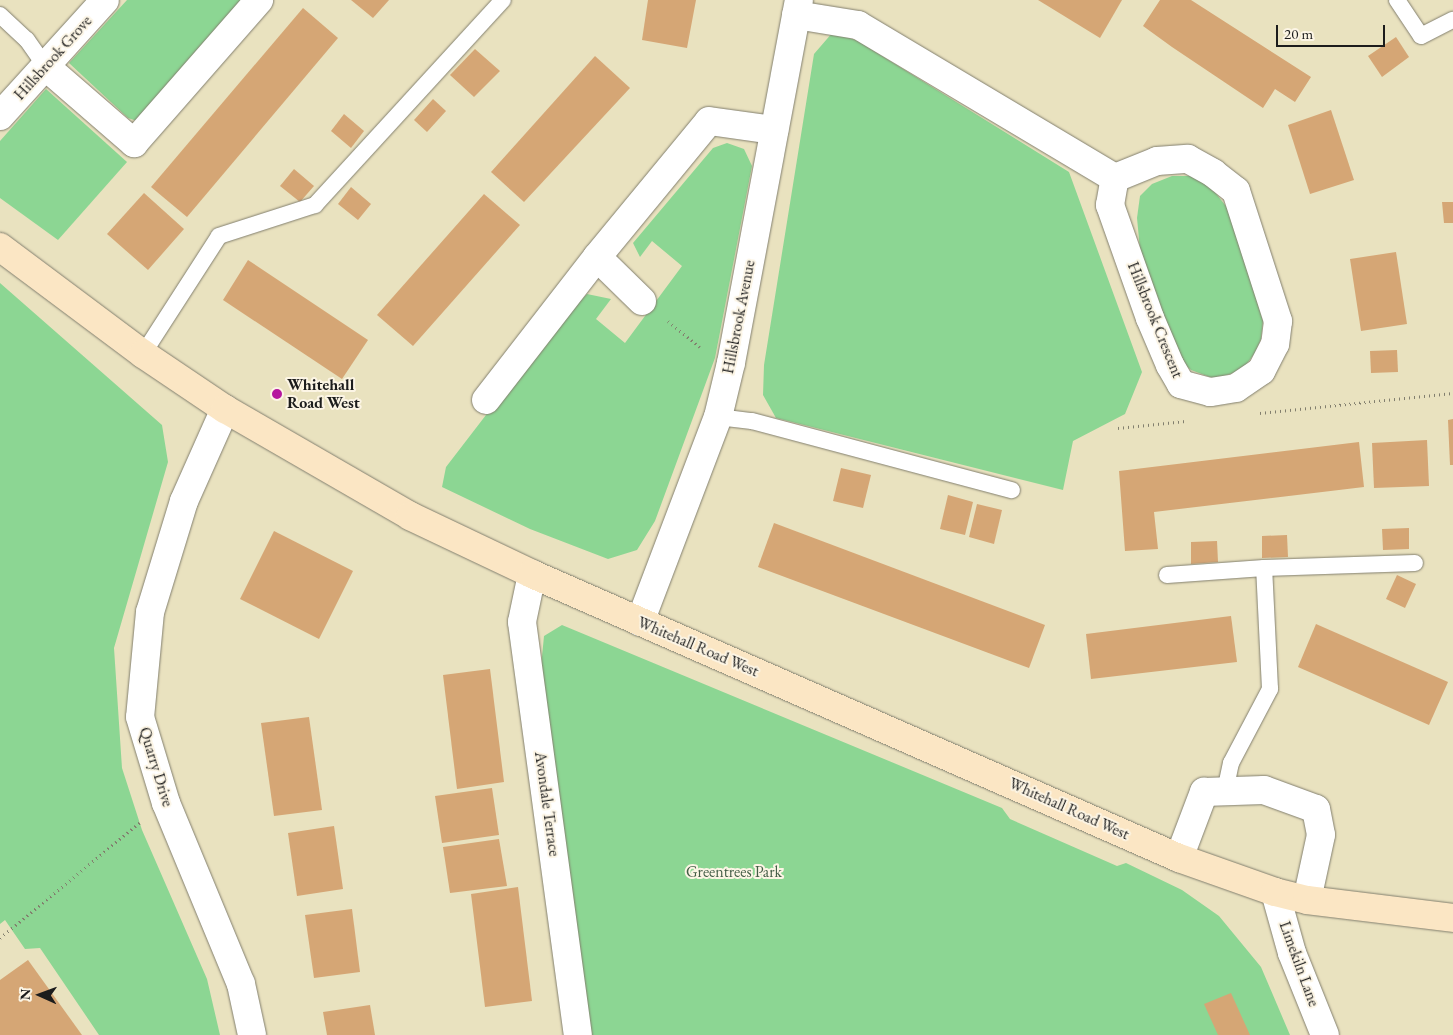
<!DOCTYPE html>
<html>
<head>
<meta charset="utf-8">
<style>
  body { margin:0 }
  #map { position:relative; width:1453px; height:1035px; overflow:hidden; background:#e9e2bf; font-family:"EB Garamond",serif }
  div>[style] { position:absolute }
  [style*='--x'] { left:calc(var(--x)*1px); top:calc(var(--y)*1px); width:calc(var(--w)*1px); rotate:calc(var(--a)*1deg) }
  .green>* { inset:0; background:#8cd693 }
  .building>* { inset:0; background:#d5a675 }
  .path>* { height:3px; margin-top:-1.5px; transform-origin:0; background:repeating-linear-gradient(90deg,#827f6e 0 1px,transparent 0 5px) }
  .roads { filter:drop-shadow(0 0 1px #827f6e) drop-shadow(0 0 1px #827f6e) }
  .lane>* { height:16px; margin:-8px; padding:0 8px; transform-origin:8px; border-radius:8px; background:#fff }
  .street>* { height:28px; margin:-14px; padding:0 14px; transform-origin:14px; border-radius:14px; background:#fff }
  .secondary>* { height:28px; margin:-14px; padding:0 14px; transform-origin:14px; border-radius:14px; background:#fbe6c4 }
  .dots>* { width:14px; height:14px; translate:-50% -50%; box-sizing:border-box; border:2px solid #fcf5e5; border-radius:50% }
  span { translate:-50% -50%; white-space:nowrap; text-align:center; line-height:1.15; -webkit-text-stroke:4px #fcf5e5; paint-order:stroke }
  .street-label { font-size:16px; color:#1c1c1c }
  .poi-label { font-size:16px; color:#1c1c1c; font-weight:700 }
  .left { translate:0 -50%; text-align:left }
  .park-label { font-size:16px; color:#435d46 }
  .north { position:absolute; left:15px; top:970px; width:50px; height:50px; -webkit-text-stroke:4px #fcf5e5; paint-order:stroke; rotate:272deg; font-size:14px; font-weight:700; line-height:20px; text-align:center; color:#1c1c1c }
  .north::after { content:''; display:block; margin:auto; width:18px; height:22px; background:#1c1c1c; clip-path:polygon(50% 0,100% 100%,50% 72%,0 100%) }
  .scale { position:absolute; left:1276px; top:25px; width:109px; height:22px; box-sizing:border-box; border:2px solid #1c1c1c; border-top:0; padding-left:6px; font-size:15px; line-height:18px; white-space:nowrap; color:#1c1c1c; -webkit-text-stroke:4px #fcf5e5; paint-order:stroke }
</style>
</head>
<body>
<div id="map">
  <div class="green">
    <div style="clip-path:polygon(127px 0,246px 0,137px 121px,128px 118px,69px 63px)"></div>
    <div style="clip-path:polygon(833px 32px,858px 41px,1069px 172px,1142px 372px,1125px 414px,1073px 441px,1063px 490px,776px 418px,763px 395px,764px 365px,814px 54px)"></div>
    <div style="clip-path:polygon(46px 89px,127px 162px,58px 240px,0 198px,0 141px)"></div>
    <div style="clip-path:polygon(727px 143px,744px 149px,752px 166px,715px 358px,655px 521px,637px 550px,608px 559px,530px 529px,442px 487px,446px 467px,552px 329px,587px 294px,611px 299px,596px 319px,625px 343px,682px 266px,652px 241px,640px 257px,633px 243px,713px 148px)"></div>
    <div style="clip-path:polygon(1172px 176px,1191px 176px,1207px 182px,1229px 210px,1263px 321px,1261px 339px,1255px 353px,1242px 370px,1215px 379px,1191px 370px,1175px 356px,1140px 250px,1137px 218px,1140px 196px,1152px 184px)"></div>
    <div style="clip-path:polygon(0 283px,162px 425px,168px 462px,114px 648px,122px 768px,142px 830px,207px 979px,220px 1035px,99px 1035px,40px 948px,25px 949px,5px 920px,0 924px)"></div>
    <div style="clip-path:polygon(562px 625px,1002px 808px,1010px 819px,1117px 866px,1126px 863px,1182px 890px,1219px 916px,1261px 967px,1290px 1035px,591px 1035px,541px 667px,544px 636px)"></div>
  </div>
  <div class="building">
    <div style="clip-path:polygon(351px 0,389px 0,373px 18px)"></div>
    <div style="clip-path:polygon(648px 0,696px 0,687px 48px,642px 40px)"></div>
    <div style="clip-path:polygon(1038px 0,1122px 0,1100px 38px)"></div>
    <div style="clip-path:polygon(1160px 0,1191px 0,1311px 77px,1295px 102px,1275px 89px,1263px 108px,1172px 47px,1143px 26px)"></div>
    <div style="clip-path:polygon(303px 8px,338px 38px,187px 217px,151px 187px)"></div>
    <div style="clip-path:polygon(1396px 37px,1409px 57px,1382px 77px,1368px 56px)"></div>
    <div style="clip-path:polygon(475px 49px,500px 71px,474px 97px,450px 75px)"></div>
    <div style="clip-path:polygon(595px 56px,630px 88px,524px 202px,491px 172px)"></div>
    <div style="clip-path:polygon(433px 99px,446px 111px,427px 132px,414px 120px)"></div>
    <div style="clip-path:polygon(1331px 110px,1354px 180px,1310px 194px,1288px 125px)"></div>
    <div style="clip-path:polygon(344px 114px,364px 131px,351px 148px,331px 131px)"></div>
    <div style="clip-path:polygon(294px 169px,314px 186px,300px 202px,280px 186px)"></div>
    <div style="clip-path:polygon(351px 187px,371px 204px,358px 220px,338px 204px)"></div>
    <div style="clip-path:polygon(144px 193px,184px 229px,148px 270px,107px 234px)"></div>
    <div style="clip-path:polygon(484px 194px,520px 225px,413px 346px,377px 315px)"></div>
    <div style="clip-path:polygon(1442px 202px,1453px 202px,1453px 223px,1444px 223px)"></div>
    <div style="clip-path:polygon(1396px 252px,1407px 324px,1361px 331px,1350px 259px)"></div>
    <div style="clip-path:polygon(248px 260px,368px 340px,342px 379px,223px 300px)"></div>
    <div style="clip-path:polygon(1397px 350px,1398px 372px,1371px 373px,1370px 351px)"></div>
    <div style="clip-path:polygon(1453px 419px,1453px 465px,1450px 465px,1448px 420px)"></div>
    <div style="clip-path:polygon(1427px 440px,1429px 486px,1374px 488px,1372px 443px)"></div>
    <div style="clip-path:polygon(1359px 442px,1364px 487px,1154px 512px,1158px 549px,1125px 551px,1119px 471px)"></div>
    <div style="clip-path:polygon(841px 468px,871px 475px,863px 508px,833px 501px)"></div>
    <div style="clip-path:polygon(948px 495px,973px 502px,965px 535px,940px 529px)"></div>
    <div style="clip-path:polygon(977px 504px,1002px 510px,994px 544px,969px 537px)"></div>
    <div style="clip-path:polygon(774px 523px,1045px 625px,1029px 668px,758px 567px)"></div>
    <div style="clip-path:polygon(1409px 528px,1409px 549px,1383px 550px,1382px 529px)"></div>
    <div style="clip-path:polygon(274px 531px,353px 571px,319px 639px,240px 599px)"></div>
    <div style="clip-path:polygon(1287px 535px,1288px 557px,1262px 558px,1262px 536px)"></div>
    <div style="clip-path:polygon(1217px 541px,1218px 562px,1191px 564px,1191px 542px)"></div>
    <div style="clip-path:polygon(1397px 575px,1416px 584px,1405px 608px,1386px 599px)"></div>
    <div style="clip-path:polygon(1231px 616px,1237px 662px,1091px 679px,1086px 634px)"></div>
    <div style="clip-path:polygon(1316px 624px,1448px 682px,1429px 725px,1298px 667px)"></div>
    <div style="clip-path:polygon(490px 669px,504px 782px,457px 789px,443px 675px)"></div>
    <div style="clip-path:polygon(309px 717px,322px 810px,274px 816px,261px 723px)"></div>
    <div style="clip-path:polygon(492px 788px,499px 835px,442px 843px,435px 796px)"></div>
    <div style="clip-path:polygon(334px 826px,343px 889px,297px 896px,288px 833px)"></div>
    <div style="clip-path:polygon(499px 839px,507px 886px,450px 893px,443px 847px)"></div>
    <div style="clip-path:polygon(518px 887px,532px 1001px,485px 1007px,471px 894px)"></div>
    <div style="clip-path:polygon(352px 909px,360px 972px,314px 978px,305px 915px)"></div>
    <div style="clip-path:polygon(28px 960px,82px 1035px,0 1035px,0 980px)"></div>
    <div style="clip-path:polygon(1231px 993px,1250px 1035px,1218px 1035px,1204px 1004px)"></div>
    <div style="clip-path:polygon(370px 1005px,375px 1035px,327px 1035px,323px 1012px)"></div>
  </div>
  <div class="path">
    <div style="--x:668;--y:321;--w:41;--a:39.1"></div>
    <div style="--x:1260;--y:413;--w:194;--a:-5.9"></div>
    <div style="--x:1118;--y:428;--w:68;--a:-5.9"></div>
    <div style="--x:0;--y:938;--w:182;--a:-39.6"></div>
  </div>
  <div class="roads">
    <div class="lane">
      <div style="--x:1397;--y:0;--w:43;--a:56.3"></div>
      <div style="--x:1421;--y:36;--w:36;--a:-27"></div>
      <div style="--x:0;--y:15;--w:37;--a:43"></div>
      <div style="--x:27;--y:40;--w:32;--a:55"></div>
      <div style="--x:143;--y:354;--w:140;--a:-57.2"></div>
      <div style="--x:219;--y:236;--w:101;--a:-17.9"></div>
      <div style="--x:315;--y:205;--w:278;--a:-47.5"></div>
      <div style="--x:718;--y:417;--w:34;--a:7"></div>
      <div style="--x:752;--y:421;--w:269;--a:14.9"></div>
      <div style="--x:1167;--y:575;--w:97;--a:-4.1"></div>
      <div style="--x:1264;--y:568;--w:151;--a:-1.9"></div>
      <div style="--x:1225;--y:791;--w:29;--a:-78"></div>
      <div style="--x:1231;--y:763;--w:84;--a:-62.2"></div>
      <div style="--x:1270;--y:689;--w:121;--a:-92.8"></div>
    </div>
    <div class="street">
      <div style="--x:796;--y:15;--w:63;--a:9.2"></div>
      <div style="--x:858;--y:25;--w:299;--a:30.8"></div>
      <div style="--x:45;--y:66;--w:118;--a:40.9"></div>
      <div style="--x:134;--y:143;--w:190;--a:-48.8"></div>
      <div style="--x:0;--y:116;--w:156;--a:-47.8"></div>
      <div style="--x:1188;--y:159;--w:29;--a:29"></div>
      <div style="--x:1213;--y:173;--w:29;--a:38"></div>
      <div style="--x:1236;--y:191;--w:137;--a:72.1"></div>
      <div style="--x:1278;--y:321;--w:23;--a:97"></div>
      <div style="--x:1275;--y:344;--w:30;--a:117"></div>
      <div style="--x:1261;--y:371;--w:30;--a:146"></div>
      <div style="--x:1236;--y:388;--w:26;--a:171"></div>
      <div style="--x:1210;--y:392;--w:30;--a:-165"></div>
      <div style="--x:1181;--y:384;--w:22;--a:-120"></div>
      <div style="--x:1170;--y:365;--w:51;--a:-113.1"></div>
      <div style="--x:1150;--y:318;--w:120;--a:-109.5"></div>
      <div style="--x:1110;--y:205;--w:27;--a:-80"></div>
      <div style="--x:1115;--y:178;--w:45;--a:-22"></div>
      <div style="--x:1157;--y:161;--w:31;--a:-4"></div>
      <div style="--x:597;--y:257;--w:63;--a:44.4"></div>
      <div style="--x:486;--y:400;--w:181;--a:-52.2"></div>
      <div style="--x:597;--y:257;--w:176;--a:-50.5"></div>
      <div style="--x:709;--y:121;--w:66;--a:7.9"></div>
      <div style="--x:225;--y:409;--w:101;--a:114"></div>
      <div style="--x:184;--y:501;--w:116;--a:107"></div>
      <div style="--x:150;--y:612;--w:105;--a:95.4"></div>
      <div style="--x:140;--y:717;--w:90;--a:73.2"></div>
      <div style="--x:166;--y:803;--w:196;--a:67.5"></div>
      <div style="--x:241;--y:984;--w:52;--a:77.8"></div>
      <div style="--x:532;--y:574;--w:49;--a:101.8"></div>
      <div style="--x:522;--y:622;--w:417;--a:82.3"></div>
      <div style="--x:640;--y:622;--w:219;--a:-69.2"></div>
      <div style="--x:718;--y:417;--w:56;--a:-76.5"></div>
      <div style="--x:731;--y:363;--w:369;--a:-79.4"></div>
      <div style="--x:1179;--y:858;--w:71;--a:-69.3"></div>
      <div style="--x:1204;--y:792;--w:60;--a:-1.9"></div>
      <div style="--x:1264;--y:790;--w:55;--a:20.1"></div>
      <div style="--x:1316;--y:809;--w:26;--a:79"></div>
      <div style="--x:1321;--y:835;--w:66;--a:102.2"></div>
      <div style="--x:1275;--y:892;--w:63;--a:74.4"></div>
      <div style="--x:1292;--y:953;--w:88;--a:68.1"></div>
    </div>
    <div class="secondary">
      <div style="--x:0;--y:247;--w:179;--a:36.8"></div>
      <div style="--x:143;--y:354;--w:99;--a:33.9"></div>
      <div style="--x:225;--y:409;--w:214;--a:30"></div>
      <div style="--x:410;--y:516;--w:135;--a:25.4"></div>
      <div style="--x:532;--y:574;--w:707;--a:23.7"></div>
      <div style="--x:1179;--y:858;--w:102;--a:19.5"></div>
      <div style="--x:1275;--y:892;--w:33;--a:14"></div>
      <div style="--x:1307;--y:900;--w:147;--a:7"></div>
    </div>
  </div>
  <div class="dots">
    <div style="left:277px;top:394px;background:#b5179e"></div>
  </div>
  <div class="street-label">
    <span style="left:53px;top:58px;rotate:-48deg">Hillsbrook Grove</span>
    <span style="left:739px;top:317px;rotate:-79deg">Hillsbrook Avenue</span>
    <span style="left:1155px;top:320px;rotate:68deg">Hillsbrook Crescent</span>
    <span style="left:698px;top:647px;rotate:23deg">Whitehall Road West</span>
    <span style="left:156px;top:767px;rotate:73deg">Quarry Drive</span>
    <span style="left:547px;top:804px;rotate:82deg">Avondale Terrace</span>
    <span style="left:1069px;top:809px;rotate:24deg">Whitehall Road West</span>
    <span style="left:1299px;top:964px;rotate:70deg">Limekiln Lane</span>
  </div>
  <div class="poi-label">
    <span class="left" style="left:287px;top:394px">Whitehall<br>Road West</span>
  </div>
  <div class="park-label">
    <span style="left:734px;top:872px">Greentrees Park</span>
  </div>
  <div class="north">N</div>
  <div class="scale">20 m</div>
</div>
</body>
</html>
